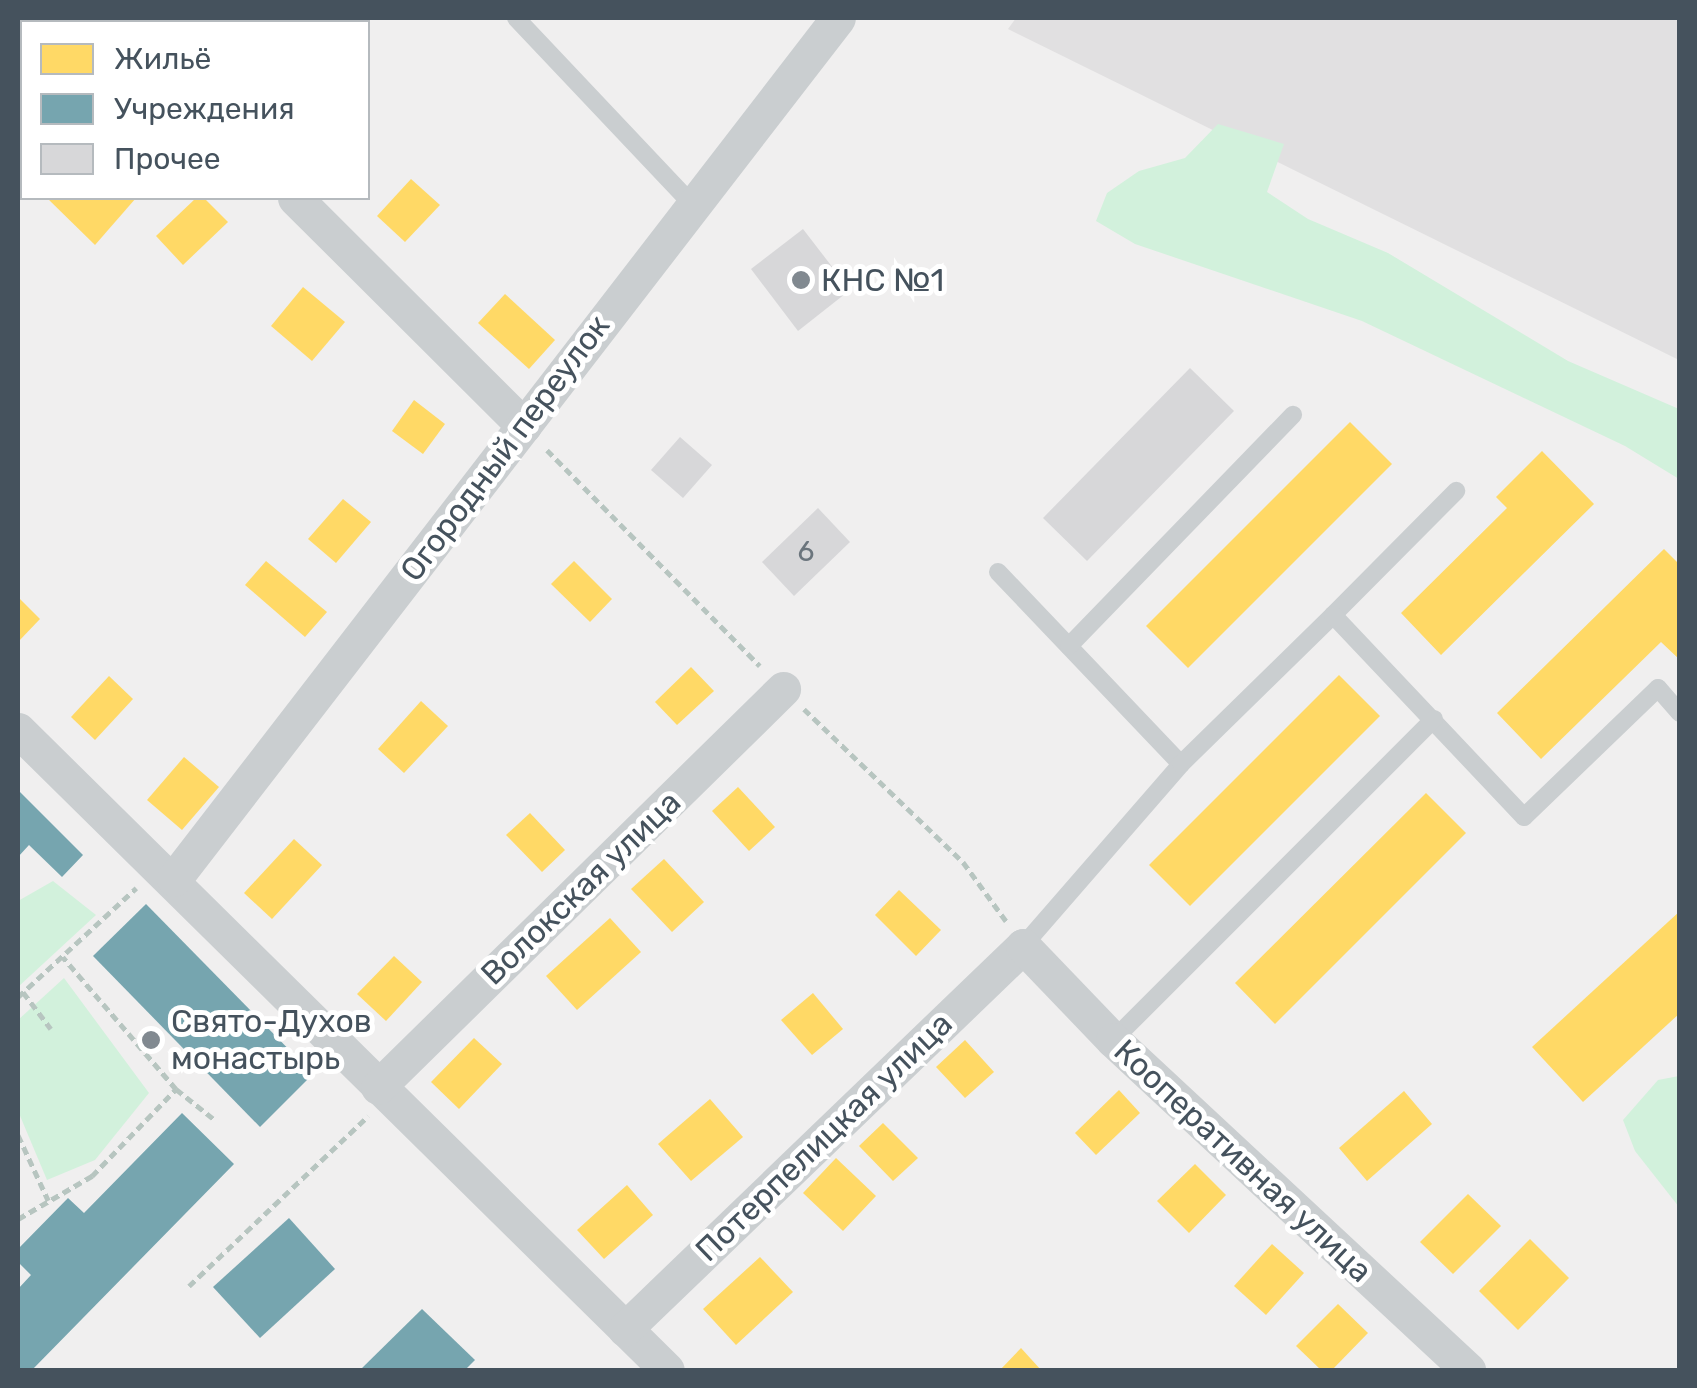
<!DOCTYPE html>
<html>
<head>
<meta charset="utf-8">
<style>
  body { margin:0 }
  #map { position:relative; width:1697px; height:1388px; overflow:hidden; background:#f0efef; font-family:Rubik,sans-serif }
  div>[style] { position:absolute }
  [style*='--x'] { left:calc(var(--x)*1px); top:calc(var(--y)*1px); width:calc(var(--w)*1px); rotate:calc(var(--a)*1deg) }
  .education>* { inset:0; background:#e1e0e1 }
  .green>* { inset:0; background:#d2f1dc }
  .homes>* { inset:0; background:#ffd966 }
  .public>* { inset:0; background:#76a5af }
  .building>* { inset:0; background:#d7d7d9 }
  .path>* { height:5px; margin-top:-2.5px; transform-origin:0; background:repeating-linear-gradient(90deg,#b7c5c0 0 8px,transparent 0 13px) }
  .lane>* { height:18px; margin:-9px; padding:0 9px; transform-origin:9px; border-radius:9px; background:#caced0 }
  .street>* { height:35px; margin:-17.5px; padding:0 17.5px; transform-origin:17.5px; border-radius:17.5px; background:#caced0 }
  .dots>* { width:28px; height:28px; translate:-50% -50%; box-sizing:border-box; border:5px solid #fff; border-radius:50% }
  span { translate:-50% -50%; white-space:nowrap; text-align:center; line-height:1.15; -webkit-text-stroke:10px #fff; paint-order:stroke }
  .number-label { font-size:28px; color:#6b757d }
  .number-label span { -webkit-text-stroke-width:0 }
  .poi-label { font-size:32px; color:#45525d }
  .left { translate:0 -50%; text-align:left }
  .street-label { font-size:32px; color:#45525d }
  .frame { position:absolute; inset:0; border:20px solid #45525d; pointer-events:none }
  .legend { position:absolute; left:20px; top:20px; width:350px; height:180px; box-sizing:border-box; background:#fff; border:2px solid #b5babe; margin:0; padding:12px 18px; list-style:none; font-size:30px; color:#45525d }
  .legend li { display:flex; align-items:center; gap:20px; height:50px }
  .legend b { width:50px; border:2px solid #b5babe }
</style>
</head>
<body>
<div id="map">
  <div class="education">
    <div style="clip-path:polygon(1016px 18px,1679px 18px,1679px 360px,1008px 29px)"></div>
  </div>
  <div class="green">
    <div style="clip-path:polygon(1218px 124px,1284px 144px,1267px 192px,1308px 219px,1388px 253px,1568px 361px,1679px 409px,1679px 479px,1625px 446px,1362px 321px,1135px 244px,1096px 221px,1107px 193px,1139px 171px,1185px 158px)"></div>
    <div style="clip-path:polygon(53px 881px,96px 915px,18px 987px,18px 901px)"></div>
    <div style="clip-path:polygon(64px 978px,149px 1093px,95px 1160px,47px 1180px,18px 1111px,18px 1020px)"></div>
    <div style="clip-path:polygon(1679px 1076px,1680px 1076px,1679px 1207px,1635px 1151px,1623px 1120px,1658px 1080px)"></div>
  </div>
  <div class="homes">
    <div style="clip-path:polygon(411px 179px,440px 205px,405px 242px,377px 216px)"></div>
    <div style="clip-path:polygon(47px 198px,136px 198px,95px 245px)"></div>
    <div style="clip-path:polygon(196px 198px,204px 198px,228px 222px,183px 265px,156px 236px)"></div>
    <div style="clip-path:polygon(303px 287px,345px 322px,312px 361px,271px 326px)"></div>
    <div style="clip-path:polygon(505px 294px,555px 340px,529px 369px,478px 323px)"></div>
    <div style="clip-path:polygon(414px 400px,445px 424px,423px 454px,392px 431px)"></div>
    <div style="clip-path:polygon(1350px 422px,1392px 464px,1188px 668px,1146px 626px)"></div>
    <div style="clip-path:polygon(1542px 451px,1594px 504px,1441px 655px,1401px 613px,1507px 508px,1496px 497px)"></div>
    <div style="clip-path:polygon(343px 499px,371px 522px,336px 563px,308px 539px)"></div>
    <div style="clip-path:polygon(1664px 549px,1680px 565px,1680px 660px,1661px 642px,1541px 759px,1497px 713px)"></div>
    <div style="clip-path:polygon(266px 561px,327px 612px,305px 637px,245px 585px)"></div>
    <div style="clip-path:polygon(574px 561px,612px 599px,590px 622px,551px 584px)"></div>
    <div style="clip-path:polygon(18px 597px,40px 619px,18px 642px)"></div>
    <div style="clip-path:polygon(691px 667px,714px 691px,677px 725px,655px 702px)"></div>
    <div style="clip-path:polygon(1339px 675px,1380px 716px,1190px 906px,1149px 865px)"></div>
    <div style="clip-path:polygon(109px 676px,133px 699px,95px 740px,71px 717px)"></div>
    <div style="clip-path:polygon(421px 701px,448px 726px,404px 773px,378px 749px)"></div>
    <div style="clip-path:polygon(184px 757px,219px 787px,182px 830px,147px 800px)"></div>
    <div style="clip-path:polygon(738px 787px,775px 827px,749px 851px,712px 811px)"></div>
    <div style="clip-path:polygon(1426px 793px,1466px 833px,1275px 1024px,1235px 983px)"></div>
    <div style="clip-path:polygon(530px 813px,565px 850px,542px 872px,506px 835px)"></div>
    <div style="clip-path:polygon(294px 839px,322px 865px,272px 919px,244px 893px)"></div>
    <div style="clip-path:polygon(664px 859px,704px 902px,672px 932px,631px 889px)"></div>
    <div style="clip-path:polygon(899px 890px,941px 930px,916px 956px,875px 915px)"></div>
    <div style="clip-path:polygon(1680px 911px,1680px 1013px,1583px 1102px,1532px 1047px)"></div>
    <div style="clip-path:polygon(610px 918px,641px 952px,577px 1010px,546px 976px)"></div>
    <div style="clip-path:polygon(394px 956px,422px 982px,386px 1021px,357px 994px)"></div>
    <div style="clip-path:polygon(813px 993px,843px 1029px,812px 1055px,781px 1020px)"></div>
    <div style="clip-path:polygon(474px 1038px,502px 1064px,459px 1109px,431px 1082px)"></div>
    <div style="clip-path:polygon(965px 1040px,994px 1072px,965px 1098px,936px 1067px)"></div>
    <div style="clip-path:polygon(1119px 1090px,1140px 1113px,1096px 1155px,1075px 1133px)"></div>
    <div style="clip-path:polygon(1404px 1091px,1432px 1124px,1367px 1181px,1339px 1148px)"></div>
    <div style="clip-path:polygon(710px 1099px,743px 1137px,691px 1181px,658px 1144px)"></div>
    <div style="clip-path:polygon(883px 1123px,918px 1158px,893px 1181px,859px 1146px)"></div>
    <div style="clip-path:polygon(836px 1158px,876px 1196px,843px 1231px,803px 1193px)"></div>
    <div style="clip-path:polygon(1195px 1164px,1226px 1195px,1189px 1233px,1157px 1201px)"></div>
    <div style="clip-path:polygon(627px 1185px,653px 1215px,604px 1259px,577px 1230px)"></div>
    <div style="clip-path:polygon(1468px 1194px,1501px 1226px,1453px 1274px,1420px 1242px)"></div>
    <div style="clip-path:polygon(1530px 1239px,1569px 1278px,1518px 1330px,1479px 1291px)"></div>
    <div style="clip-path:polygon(1272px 1244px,1304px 1273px,1266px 1315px,1234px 1286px)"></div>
    <div style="clip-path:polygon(760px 1257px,793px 1292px,736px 1345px,703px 1309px)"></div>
    <div style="clip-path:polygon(1338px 1304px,1368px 1333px,1332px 1370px,1321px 1370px,1296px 1346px)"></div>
    <div style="clip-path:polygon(1021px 1348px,1041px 1370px,1000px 1370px)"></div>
  </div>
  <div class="public">
    <div style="clip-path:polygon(18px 790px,83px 855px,62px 877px,29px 845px,18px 857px)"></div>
    <div style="clip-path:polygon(146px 904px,313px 1074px,260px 1127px,93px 956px)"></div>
    <div style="clip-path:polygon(182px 1113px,234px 1164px,32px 1370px,18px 1370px,18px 1289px,31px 1275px,18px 1262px,18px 1249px,68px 1198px,84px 1213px)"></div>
    <div style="clip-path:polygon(289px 1218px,335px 1269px,260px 1338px,213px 1287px)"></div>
    <div style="clip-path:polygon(422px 1309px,475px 1360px,465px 1370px,360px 1370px)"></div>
  </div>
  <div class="building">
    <div style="clip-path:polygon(803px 229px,850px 290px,798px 331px,751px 269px)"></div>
    <div style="clip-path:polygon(1190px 368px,1234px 411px,1087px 561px,1043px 518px)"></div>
    <div style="clip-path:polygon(680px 437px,712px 465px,683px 498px,651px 470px)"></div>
    <div style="clip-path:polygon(818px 508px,850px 542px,794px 596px,762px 562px)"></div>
  </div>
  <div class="path">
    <div style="--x:547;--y:450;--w:303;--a:45.4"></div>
    <div style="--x:804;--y:709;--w:221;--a:43.9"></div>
    <div style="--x:963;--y:862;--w:73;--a:53.9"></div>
    <div style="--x:23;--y:992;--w:46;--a:52.9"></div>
    <div style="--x:18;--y:997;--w:161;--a:-42.7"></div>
    <div style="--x:176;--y:1089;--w:50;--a:38.5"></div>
    <div style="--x:18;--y:1135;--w:72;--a:65.2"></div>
    <div style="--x:18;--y:1219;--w:86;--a:-30.2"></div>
    <div style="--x:92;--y:1176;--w:121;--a:-46"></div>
    <div style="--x:176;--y:1089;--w:174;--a:-130.6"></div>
    <div style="--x:189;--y:1286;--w:247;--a:-43.5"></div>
  </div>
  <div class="lane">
    <div style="--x:516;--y:18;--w:253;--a:46.6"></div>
    <div style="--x:998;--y:572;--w:265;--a:46.4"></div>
    <div style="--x:1333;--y:615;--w:175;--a:-45.2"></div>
    <div style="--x:1069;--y:646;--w:322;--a:-45.9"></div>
    <div style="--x:1023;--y:946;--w:241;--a:-49"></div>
    <div style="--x:1181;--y:764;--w:213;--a:-44.4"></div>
    <div style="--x:1333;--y:615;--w:278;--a:46.6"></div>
    <div style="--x:1524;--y:817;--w:186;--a:-43.9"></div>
    <div style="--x:1658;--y:688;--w:33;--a:49"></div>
    <div style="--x:1113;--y:1040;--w:454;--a:-45"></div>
  </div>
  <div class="street">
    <div style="--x:114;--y:18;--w:6;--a:39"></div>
    <div style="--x:295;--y:198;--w:323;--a:44.9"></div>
    <div style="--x:18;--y:730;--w:911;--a:44.6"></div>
    <div style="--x:174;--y:879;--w:1087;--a:-52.36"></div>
    <div style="--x:378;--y:1087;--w:568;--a:-44.5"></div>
    <div style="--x:625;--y:1329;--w:552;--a:-43.9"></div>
    <div style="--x:1023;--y:946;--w:130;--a:46.2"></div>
    <div style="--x:1113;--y:1040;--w:485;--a:42.9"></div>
  </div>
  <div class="dots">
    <div style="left:801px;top:280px;background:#818990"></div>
    <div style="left:151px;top:1040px;background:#818990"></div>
  </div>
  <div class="number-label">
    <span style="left:806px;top:552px">6</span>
  </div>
  <div class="poi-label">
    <span class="left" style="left:821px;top:280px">КНС №1</span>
    <span class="left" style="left:171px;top:1040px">Свято-Духов<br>монастырь</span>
  </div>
  <div class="street-label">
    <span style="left:505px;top:448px;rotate:-53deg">Огородный переулок</span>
    <span style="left:581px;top:888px;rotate:-44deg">Волокская улица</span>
    <span style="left:824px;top:1137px;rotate:-44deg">Потерпелицкая улица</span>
    <span style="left:1243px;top:1161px;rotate:43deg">Кооперативная улица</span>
  </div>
  <div class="frame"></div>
  <ul class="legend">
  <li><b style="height:28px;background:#ffd966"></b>Жильё</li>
  <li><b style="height:28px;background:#76a5af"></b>Учреждения</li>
  <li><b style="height:28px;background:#d7d7d9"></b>Прочее</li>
  </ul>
</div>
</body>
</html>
